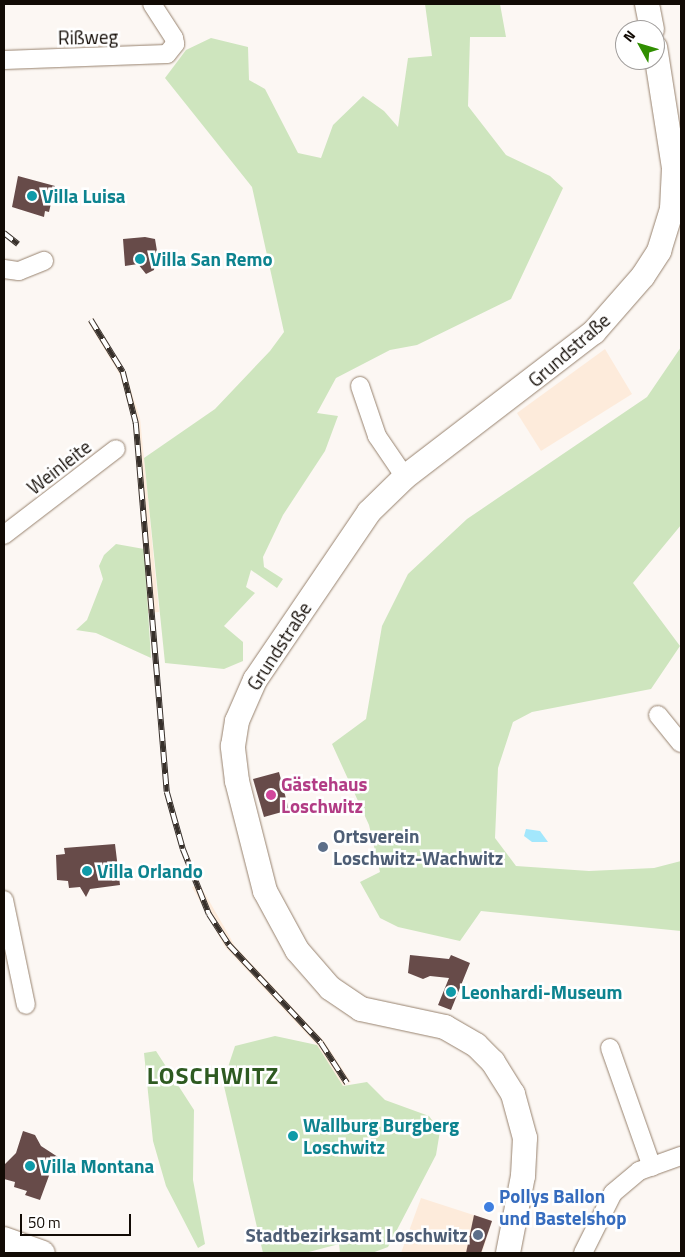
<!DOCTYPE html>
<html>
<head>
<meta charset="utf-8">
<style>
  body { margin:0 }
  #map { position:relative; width:685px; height:1257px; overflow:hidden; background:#fcf7f3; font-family:"Titillium Web",sans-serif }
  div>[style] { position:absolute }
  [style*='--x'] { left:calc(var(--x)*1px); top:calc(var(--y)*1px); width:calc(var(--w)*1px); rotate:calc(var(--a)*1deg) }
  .built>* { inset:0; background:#fdebdb }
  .green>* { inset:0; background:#cee5be }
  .water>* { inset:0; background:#a3e7fc }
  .building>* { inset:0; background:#674b49 }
  .roads { filter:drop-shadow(0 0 1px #97826e) drop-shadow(0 0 1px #97826e) }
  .street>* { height:18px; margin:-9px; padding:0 9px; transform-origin:9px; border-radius:9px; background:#fff }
  .secondary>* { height:24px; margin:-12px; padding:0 12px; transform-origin:12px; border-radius:12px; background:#fff }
  .rail>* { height:5.5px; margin-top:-2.75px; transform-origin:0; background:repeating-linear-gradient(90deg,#fff 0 11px,#37302b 0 22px); box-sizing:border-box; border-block:1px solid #37302b }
  .dots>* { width:14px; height:14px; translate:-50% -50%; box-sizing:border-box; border:2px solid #fff; border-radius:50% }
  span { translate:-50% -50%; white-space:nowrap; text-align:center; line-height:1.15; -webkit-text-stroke:5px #fff; paint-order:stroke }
  .street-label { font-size:19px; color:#120b05 }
  .culture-label { font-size:19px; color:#0d838f; font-weight:700 }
  .left { translate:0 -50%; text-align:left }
  .hotel-label { font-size:19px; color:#b23c85; font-weight:700 }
  .service-label { font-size:19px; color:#4e5e75; font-weight:700 }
  .right { translate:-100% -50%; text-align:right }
  .shop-label { font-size:19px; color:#366cbe; font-weight:700 }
  .district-label { font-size:24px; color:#2e5a21; font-weight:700; letter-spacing:1px }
  .frame { position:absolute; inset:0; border:5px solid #120b05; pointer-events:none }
  .north { position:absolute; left:615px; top:20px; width:50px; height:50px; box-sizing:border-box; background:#fff; border:1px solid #a09d9b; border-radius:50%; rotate:309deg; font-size:14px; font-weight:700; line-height:20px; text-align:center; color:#120b05 }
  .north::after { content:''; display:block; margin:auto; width:18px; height:22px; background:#308e01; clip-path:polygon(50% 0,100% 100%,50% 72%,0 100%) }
  .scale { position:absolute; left:20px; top:1214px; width:111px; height:22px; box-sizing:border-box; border:2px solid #120b05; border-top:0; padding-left:6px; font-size:15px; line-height:18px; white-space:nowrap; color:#120b05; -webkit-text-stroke:4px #fff; paint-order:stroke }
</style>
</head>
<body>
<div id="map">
  <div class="built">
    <div style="clip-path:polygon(93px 318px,125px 372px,140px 418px,159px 612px,148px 613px,134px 423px,120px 375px,88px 322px)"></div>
    <div style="clip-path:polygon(605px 349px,632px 394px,541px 451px,517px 413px)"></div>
    <div style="clip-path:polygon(200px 885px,235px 946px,324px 1041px,351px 1082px,343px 1086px,317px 1045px,225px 947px,192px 887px)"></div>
    <div style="clip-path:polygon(421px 1198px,492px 1221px,482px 1253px,401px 1253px)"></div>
  </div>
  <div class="green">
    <div style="clip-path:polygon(425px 4px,500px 4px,506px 37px,470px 37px,468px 106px,506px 155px,550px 176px,563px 188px,511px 299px,417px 345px,390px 350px,336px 378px,317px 413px,338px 416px,325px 451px,283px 515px,263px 557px,264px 567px,283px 579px,277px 588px,251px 570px,246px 587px,255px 593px,224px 626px,243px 642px,243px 661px,224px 669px,165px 663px,144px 458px,215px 409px,270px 351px,284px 332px,252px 187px,165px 78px,186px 50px,211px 38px,248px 47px,249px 80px,265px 89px,298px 153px,321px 158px,333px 125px,363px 96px,384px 111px,398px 127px,408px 58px,432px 56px)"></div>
    <div style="clip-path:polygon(681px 347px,681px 525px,633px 583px,680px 646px,651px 689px,532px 712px,513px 722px,498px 768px,495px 838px,516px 866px,589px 871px,654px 868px,681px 861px,681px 931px,481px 911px,460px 941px,398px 927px,380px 918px,360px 882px,380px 872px,369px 825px,332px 744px,366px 719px,382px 626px,408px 574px,467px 519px,647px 397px)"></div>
    <div style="clip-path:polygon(116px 544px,144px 549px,151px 658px,96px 633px,76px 630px,87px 620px,103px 579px,99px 566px,104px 555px)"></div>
    <div style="clip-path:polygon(275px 1036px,317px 1045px,343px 1086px,367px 1082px,385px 1100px,429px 1116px,440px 1131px,436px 1155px,388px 1247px,372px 1253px,340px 1253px,339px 1244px,305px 1253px,263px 1253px,223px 1082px,235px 1046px)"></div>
    <div style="clip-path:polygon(156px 1051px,194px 1110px,193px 1180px,205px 1244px,198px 1248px,166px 1186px,153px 1141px,144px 1053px)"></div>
  </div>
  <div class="water">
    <div style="clip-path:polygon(526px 829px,540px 831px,548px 842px,532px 842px,524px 836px)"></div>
  </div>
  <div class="building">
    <div style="clip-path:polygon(18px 176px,55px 186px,49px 212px,45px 211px,44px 217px,12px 207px)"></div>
    <div style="clip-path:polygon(145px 237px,155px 239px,157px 251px,154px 270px,146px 274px,138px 264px,125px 266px,123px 239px)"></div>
    <div style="clip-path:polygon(279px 772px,289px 810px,264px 817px,253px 779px)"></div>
    <div style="clip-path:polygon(115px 844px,120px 885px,90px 889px,86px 897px,80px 887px,69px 888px,68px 881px,57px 880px,56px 855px,65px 854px,64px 848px)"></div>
    <div style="clip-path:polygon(410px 955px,449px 959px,451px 955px,470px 963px,451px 1010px,438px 1005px,449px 978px,430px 976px,423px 979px,408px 973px)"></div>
    <div style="clip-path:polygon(23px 1131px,35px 1135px,41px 1146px,61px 1159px,50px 1173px,40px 1200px,25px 1195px,27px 1191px,14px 1187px,15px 1182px,4px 1179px,4px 1165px,16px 1153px)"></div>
    <div style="clip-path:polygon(474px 1215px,492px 1221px,481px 1253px,466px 1253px)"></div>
  </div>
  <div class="roads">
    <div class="street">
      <div style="--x:4;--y:60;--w:163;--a:-2.1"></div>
      <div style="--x:167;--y:54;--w:13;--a:-51"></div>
      <div style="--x:175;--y:44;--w:6;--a:-99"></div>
      <div style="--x:174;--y:38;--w:40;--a:-122.9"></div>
      <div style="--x:4;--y:269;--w:15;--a:8"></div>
      <div style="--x:19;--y:271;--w:27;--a:-22"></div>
      <div style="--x:360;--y:386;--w:53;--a:71.2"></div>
      <div style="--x:377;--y:436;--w:50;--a:55.7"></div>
      <div style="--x:4;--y:535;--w:141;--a:-37.5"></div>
      <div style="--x:658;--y:715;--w:36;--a:51"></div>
      <div style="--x:4;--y:900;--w:107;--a:78.2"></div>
      <div style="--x:610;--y:1048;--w:126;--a:70.6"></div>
      <div style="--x:583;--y:1253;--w:67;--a:-63.4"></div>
      <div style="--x:613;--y:1193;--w:34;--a:-40"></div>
      <div style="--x:639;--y:1171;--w:45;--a:-19.7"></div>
    </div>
    <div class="secondary">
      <div style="--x:647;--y:4;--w:26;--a:79"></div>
      <div style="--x:4;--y:1239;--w:41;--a:19.7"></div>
      <div style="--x:508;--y:1253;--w:78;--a:-79"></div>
      <div style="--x:523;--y:1176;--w:38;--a:-87"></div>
      <div style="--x:525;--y:1138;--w:46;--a:-105.3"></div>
      <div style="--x:513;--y:1094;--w:38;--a:-122"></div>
      <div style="--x:493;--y:1062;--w:24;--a:-135"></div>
      <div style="--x:476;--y:1045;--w:36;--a:-150"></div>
      <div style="--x:445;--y:1027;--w:86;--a:-167.9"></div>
      <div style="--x:361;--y:1009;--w:37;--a:-146"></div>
      <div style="--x:330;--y:988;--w:50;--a:-131"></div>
      <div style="--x:297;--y:950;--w:67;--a:-118.5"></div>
      <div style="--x:265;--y:891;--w:114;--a:-104.3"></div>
      <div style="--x:237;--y:781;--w:35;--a:-97"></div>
      <div style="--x:233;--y:746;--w:25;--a:-81"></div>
      <div style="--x:237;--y:721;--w:45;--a:-66.3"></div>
      <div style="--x:255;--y:680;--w:203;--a:-55.8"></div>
      <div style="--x:369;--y:512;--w:50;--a:-44.2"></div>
      <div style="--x:405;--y:477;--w:238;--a:-37.5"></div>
      <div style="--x:594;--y:332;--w:74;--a:-48.8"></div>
      <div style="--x:643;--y:276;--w:30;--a:-57"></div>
      <div style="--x:659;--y:251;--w:44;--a:-72.8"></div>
      <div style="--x:672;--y:209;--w:41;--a:-87.2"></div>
      <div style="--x:674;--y:168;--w:122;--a:-98.9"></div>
    </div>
  </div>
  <div class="rail">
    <div style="--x:4;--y:233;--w:18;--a:38"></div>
    <div style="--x:91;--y:320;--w:61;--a:58.4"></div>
    <div style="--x:123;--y:372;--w:53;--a:75.7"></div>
    <div style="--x:136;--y:423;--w:370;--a:85.2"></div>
    <div style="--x:167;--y:792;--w:59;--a:74.3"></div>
    <div style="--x:183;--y:849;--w:70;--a:68.2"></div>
    <div style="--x:209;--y:914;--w:37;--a:57"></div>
    <div style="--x:229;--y:945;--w:134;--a:46.8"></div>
    <div style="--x:321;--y:1043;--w:48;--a:57"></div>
  </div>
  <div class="dots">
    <div style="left:32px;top:196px;background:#0f9aa8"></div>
    <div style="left:140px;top:259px;background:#0f9aa8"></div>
    <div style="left:271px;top:795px;background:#d1479c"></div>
    <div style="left:323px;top:847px;background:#5c6f8a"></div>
    <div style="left:87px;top:871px;background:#0f9aa8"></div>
    <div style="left:451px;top:992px;background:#0f9aa8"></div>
    <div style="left:293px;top:1136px;background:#0f9aa8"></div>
    <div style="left:30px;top:1166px;background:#0f9aa8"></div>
    <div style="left:489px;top:1207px;background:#3f7fe0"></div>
    <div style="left:478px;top:1235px;background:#5c6f8a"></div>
  </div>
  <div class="street-label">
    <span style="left:88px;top:37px;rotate:-1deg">Rißweg</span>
    <span style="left:569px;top:350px;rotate:-41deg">Grundstraße</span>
    <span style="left:59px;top:467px;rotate:-38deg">Weinleite</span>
    <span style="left:279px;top:646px;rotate:-57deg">Grundstraße</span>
  </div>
  <div class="culture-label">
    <span class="left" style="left:42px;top:196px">Villa Luisa</span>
    <span class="left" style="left:150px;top:259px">Villa San Remo</span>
    <span class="left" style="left:97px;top:871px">Villa Orlando</span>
    <span class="left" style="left:461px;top:992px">Leonhardi-Museum</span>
    <span class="left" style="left:303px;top:1136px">Wallburg Burgberg<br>Loschwitz</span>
    <span class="left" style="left:40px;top:1166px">Villa Montana</span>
  </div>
  <div class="hotel-label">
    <span class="left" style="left:281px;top:795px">Gästehaus<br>Loschwitz</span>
  </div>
  <div class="service-label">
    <span class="left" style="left:333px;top:847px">Ortsverein<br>Loschwitz-Wachwitz</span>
    <span class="right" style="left:468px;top:1235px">Stadtbezirksamt Loschwitz</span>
  </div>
  <div class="shop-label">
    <span class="left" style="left:499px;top:1207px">Pollys Ballon<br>und Bastelshop</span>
  </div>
  <div class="district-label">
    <span style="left:213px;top:1076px">LOSCHWITZ</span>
  </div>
  <div class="frame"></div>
  <div class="north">N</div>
  <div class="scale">50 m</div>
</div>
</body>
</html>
